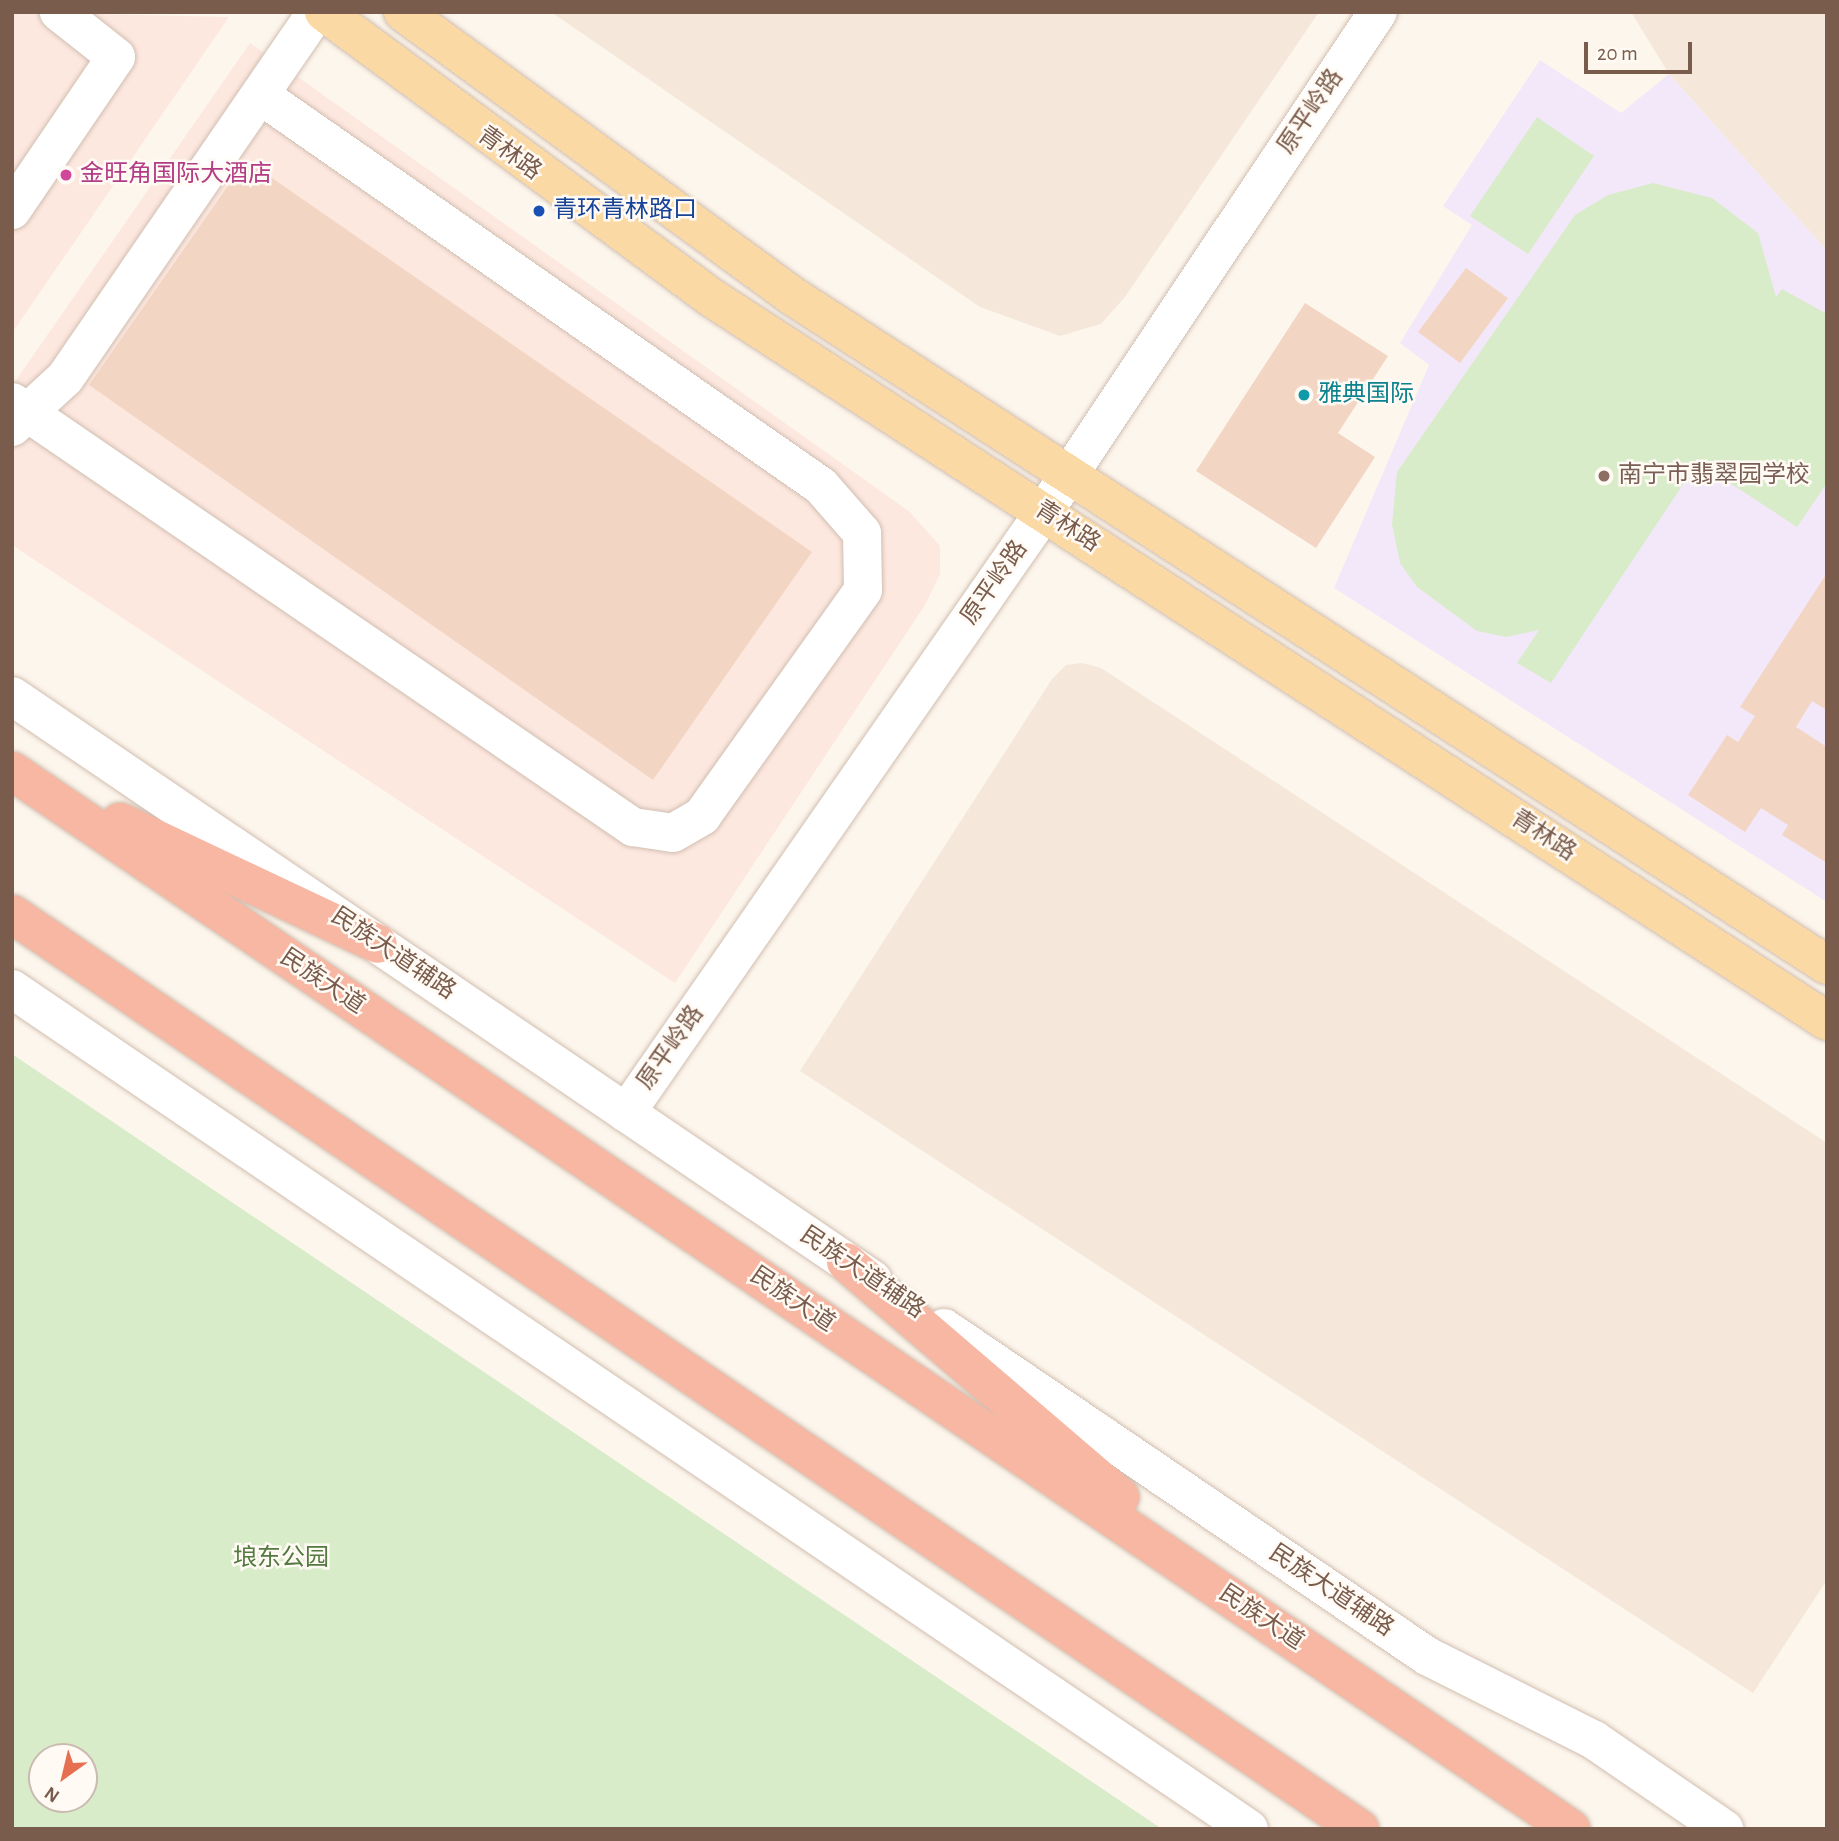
<!DOCTYPE html>
<html>
<head>
<meta charset="utf-8">
<style>
  body { margin:0 }
  #map { position:relative; width:1839px; height:1841px; overflow:hidden; background:#fdf6ec; font-family:"Alegreya Sans","Noto Sans SC",sans-serif }
  div>[style] { position:absolute }
  [style*='--x'] { left:calc(var(--x)*1px); top:calc(var(--y)*1px); width:calc(var(--w)*1px); rotate:calc(var(--a)*1deg) }
  .residential>* { inset:0; background:#f5e8da }
  .commercial>* { inset:0; background:#fde8e0 }
  .education>* { inset:0; background:#f3e8fa }
  .green>* { inset:0; background:#d8ecc9 }
  .building>* { inset:0; background:#f3d5c3 }
  .roads { filter:drop-shadow(0 0 2px #d1beb0) drop-shadow(0 0 2px #d1beb0) }
  .minor>* { height:38px; margin:-19px; padding:0 19px; transform-origin:19px; border-radius:19px; background:#fff }
  .major>* { height:38px; margin:-19px; padding:0 19px; transform-origin:19px; border-radius:19px; background:#fbd9a5 }
  .highway>* { height:38px; margin:-19px; padding:0 19px; transform-origin:19px; border-radius:19px; background:#f7b7a3 }
  .dots>* { width:19px; height:19px; translate:-50% -50%; box-sizing:border-box; border:4px solid #fffaf3; border-radius:50% }
  span { translate:-50% -50%; white-space:nowrap; text-align:center; line-height:1.15; -webkit-text-stroke:5px #fffaf3; paint-order:stroke }
  .street-label { font-size:24px; color:#7a5c4d }
  .hotel-label { font-size:24px; color:#b23c85 }
  .left { translate:0 -50%; text-align:left }
  .transit-label { font-size:24px; color:#164399 }
  .culture-label { font-size:24px; color:#0d838f }
  .education-label { font-size:24px; color:#785e54 }
  .park-label { font-size:24px; color:#537a41 }
  .frame { position:absolute; inset:0; border:14px solid #7a5c4d; pointer-events:none }
  .north { position:absolute; left:28px; top:1743px; width:70px; height:70px; box-sizing:border-box; background:#fffaf3; border:2px solid #cabbb1; border-radius:50%; rotate:214deg; font-size:19px; font-weight:700; line-height:28px; text-align:center; color:#7a5c4d }
  .north::after { content:''; display:block; margin:auto; width:24px; height:32px; background:#e76f51; clip-path:polygon(50% 0,100% 100%,50% 72%,0 100%) }
  .scale { position:absolute; left:1584px; top:42px; width:108px; height:32px; box-sizing:border-box; border:4px solid #7a5c4d; border-top:0; padding-left:9px; font-size:21px; line-height:24px; white-space:nowrap; color:#7a5c4d; -webkit-text-stroke:5px #fffaf3; paint-order:stroke }
</style>
</head>
<body>
<div id="map">
  <div class="residential">
    <div style="clip-path:polygon(551px 12px,1319px 12px,1125px 297px,1101px 324px,1060px 336px,980px 307px)"></div>
    <div style="clip-path:polygon(1631px 12px,1827px 12px,1827px 251px,1669px 74px)"></div>
    <div style="clip-path:polygon(1082px 663px,1101px 668px,1827px 1143px,1827px 1580px,1753px 1693px,800px 1071px,1052px 679px,1066px 665px)"></div>
  </div>
  <div class="commercial">
    <div style="clip-path:polygon(12px 12px,229px 17px,12px 333px)"></div>
    <div style="clip-path:polygon(250px 43px,910px 512px,940px 546px,940px 574px,925px 605px,675px 983px,12px 545px,12px 386px)"></div>
  </div>
  <div class="education">
    <div style="clip-path:polygon(1540px 60px,1621px 113px,1669px 74px,1827px 251px,1827px 902px,1334px 588px,1429px 365px,1400px 343px,1472px 225px,1443px 206px)"></div>
  </div>
  <div class="green">
    <div style="clip-path:polygon(1537px 117px,1594px 156px,1528px 254px,1470px 216px)"></div>
    <div style="clip-path:polygon(1653px 183px,1712px 198px,1758px 233px,1776px 297px,1782px 289px,1827px 314px,1827px 483px,1797px 527px,1698px 462px,1551px 683px,1517px 663px,1539px 630px,1506px 637px,1477px 631px,1417px 587px,1400px 563px,1392px 524px,1397px 472px,1575px 215px,1608px 195px)"></div>
    <div style="clip-path:polygon(evenodd,12px 1054px,1162px 1829px,12px 1829px,12px 1054px,84px 1757px,84px 1799px,42px 1799px,42px 1757px,84px 1757px)"></div>
  </div>
  <div class="building">
    <div style="clip-path:polygon(246px 160px,812px 552px,653px 780px,89px 385px)"></div>
    <div style="clip-path:polygon(1466px 268px,1508px 298px,1460px 363px,1418px 332px)"></div>
    <div style="clip-path:polygon(1305px 303px,1388px 356px,1338px 433px,1375px 457px,1316px 548px,1196px 471px)"></div>
    <div style="clip-path:polygon(1827px 573px,1827px 710px,1812px 701px,1796px 727px,1827px 747px,1827px 863px,1782px 835px,1788px 825px,1761px 808px,1745px 832px,1688px 795px,1727px 735px,1738px 742px,1755px 716px,1740px 707px)"></div>
  </div>
  <div class="roads">
    <div class="minor">
      <div style="--x:12;--y:210;--w:185;--a:-55.8"></div>
      <div style="--x:116;--y:57;--w:73;--a:-141.7"></div>
      <div style="--x:12;--y:402;--w:753;--a:34.39"></div>
      <div style="--x:633;--y:827;--w:40;--a:8.5"></div>
      <div style="--x:673;--y:833;--w:34;--a:-30"></div>
      <div style="--x:702;--y:816;--w:277;--a:-54.5"></div>
      <div style="--x:863;--y:590;--w:57;--a:-91"></div>
      <div style="--x:862;--y:533;--w:62;--a:-131.1"></div>
      <div style="--x:821;--y:486;--w:684;--a:-145.12"></div>
      <div style="--x:12;--y:427;--w:72;--a:-42.8"></div>
      <div style="--x:65;--y:378;--w:444;--a:-55.5"></div>
      <div style="--x:12;--y:696;--w:1040;--a:34.15"></div>
      <div style="--x:12;--y:989;--w:1495;--a:34.18"></div>
      <div style="--x:626;--y:1113;--w:732;--a:-55.18"></div>
      <div style="--x:1044;--y:512;--w:601;--a:-56.26"></div>
      <div style="--x:944;--y:1328;--w:584;--a:34.18"></div>
      <div style="--x:1427;--y:1656;--w:187;--a:26.7"></div>
      <div style="--x:1594;--y:1740;--w:158;--a:34.4"></div>
    </div>
    <div class="major">
      <div style="--x:324;--y:12;--w:482;--a:36.4"></div>
      <div style="--x:712;--y:298;--w:1329;--a:32.96"></div>
      <div style="--x:403;--y:12;--w:484;--a:36.1"></div>
      <div style="--x:794;--y:297;--w:1230;--a:32.89"></div>
    </div>
    <div class="highway">
      <div style="--x:12;--y:771;--w:1884;--a:34.16"></div>
      <div style="--x:120;--y:822;--w:285;--a:25.3"></div>
      <div style="--x:12;--y:914;--w:1629;--a:34.17"></div>
      <div style="--x:846;--y:1262;--w:361;--a:40.6"></div>
    </div>
  </div>
  <div class="dots">
    <div style="left:66px;top:175px;background:#d1479c"></div>
    <div style="left:539px;top:211px;background:#1a4fb4"></div>
    <div style="left:1304px;top:395px;background:#0f9aa8"></div>
    <div style="left:1604px;top:476px;background:#8d6e63"></div>
  </div>
  <div class="street-label">
    <span style="left:1311px;top:112px;rotate:-56deg">原平岭路</span>
    <span style="left:509px;top:154px;rotate:36deg">青林路</span>
    <span style="left:1067px;top:527px;rotate:33deg">青林路</span>
    <span style="left:995px;top:583px;rotate:-55deg">原平岭路</span>
    <span style="left:1543px;top:836px;rotate:33deg">青林路</span>
    <span style="left:393px;top:954px;rotate:34deg">民族大道辅路</span>
    <span style="left:322px;top:982px;rotate:34deg">民族大道</span>
    <span style="left:671px;top:1048px;rotate:-55deg">原平岭路</span>
    <span style="left:862px;top:1273px;rotate:34deg">民族大道辅路</span>
    <span style="left:792px;top:1300px;rotate:34deg">民族大道</span>
    <span style="left:1331px;top:1591px;rotate:34deg">民族大道辅路</span>
    <span style="left:1261px;top:1618px;rotate:34deg">民族大道</span>
  </div>
  <div class="hotel-label">
    <span class="left" style="left:80px;top:175px">金旺角国际大酒店</span>
  </div>
  <div class="transit-label">
    <span class="left" style="left:553px;top:211px">青环青林路口</span>
  </div>
  <div class="culture-label">
    <span class="left" style="left:1318px;top:395px">雅典国际</span>
  </div>
  <div class="education-label">
    <span class="left" style="left:1618px;top:476px">南宁市翡翠园学校</span>
  </div>
  <div class="park-label">
    <span style="left:281px;top:1559px">埌东公园</span>
  </div>
  <div class="frame"></div>
  <div class="north">N</div>
  <div class="scale">20 m</div>
</div>
</body>
</html>
